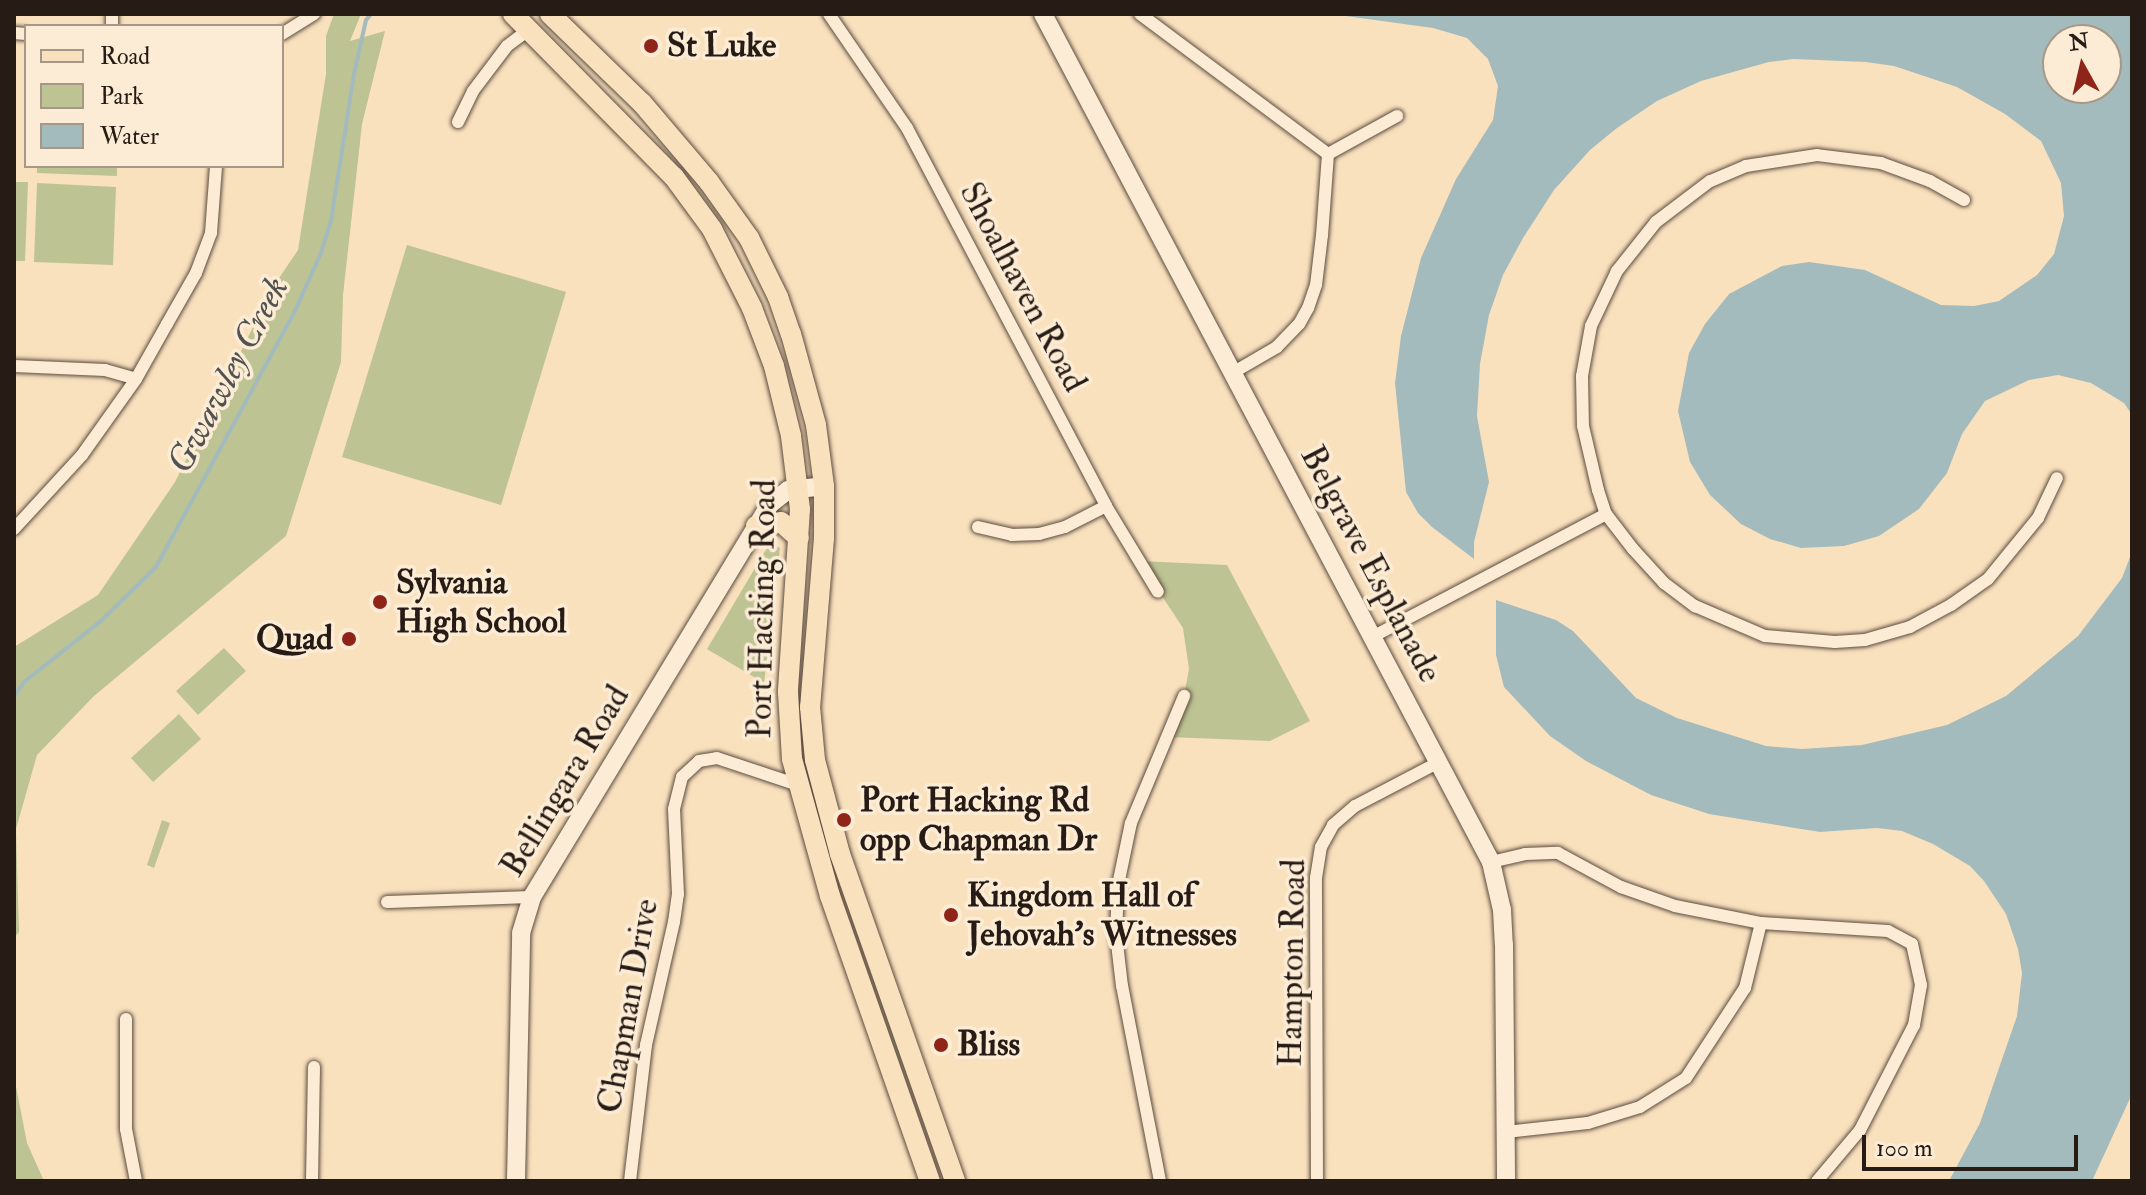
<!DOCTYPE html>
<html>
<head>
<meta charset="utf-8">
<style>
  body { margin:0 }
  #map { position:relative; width:2146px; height:1195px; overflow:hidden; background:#fae1be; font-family:"IM FELL Double Pica",serif }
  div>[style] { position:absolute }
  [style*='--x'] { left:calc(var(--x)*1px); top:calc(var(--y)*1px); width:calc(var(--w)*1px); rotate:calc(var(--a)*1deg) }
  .green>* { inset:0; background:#bdc392 }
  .water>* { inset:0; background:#a4bbbd }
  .stream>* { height:4px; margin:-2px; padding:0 2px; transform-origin:2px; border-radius:2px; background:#a4bbbd }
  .roads { filter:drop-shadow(0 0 2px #5b4c3f) drop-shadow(0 0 2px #5b4c3f) }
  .street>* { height:12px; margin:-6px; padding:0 6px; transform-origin:6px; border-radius:6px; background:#fcecd5 }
  .secondary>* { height:18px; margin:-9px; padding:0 9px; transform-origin:9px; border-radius:9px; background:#fcecd5 }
  .primary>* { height:20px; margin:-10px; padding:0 10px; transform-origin:10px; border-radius:10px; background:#fae1be }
  .dots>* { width:22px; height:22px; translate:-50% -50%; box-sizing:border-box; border:4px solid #fcecd5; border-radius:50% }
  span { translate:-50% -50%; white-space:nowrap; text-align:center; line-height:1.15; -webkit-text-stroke:7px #fcecd5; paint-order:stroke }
  .poi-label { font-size:34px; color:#261b15; font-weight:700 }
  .left { translate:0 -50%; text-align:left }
  .right { translate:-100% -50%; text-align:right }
  .street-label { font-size:34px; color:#261b15 }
  .water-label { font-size:36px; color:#525350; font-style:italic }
  .frame { position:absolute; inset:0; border:16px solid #261b15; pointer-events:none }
  .legend { position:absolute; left:24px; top:24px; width:260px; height:144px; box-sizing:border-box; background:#fcecd5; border:2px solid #a69888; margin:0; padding:10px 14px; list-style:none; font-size:24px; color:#261b15 }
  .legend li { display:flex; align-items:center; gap:16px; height:40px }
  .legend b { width:40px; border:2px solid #a69888 }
  .north { position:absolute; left:2042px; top:24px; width:80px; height:80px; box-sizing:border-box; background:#fcecd5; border:2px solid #a69888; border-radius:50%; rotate:352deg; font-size:22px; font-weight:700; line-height:32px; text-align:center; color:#261b15 }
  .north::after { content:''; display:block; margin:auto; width:28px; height:36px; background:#8f2418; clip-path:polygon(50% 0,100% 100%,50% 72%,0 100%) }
  .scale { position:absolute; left:1862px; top:1135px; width:216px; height:36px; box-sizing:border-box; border:4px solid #261b15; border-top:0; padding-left:10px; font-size:24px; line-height:28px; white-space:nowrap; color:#261b15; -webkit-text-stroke:6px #fcecd5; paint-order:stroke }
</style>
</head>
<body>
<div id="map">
  <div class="green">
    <div style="clip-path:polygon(334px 14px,361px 14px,350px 41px,385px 31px,362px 124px,343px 295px,341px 362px,286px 536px,94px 696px,37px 755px,16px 829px,19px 932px,14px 938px,14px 647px,98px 595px,175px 482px,275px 284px,298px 250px,326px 74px,326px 36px)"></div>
    <div style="clip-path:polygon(37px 166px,117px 166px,117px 176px,37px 173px)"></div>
    <div style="clip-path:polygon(14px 182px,28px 182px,25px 261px,14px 261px)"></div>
    <div style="clip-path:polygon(37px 183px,116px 187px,113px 265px,34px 262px)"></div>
    <div style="clip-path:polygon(407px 245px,566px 292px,501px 505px,342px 457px)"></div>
    <div style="clip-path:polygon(770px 543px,780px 548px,764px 683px,707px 649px)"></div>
    <div style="clip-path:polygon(1139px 561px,1227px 565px,1310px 721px,1270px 741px,1168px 737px,1184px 696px,1189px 669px,1183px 628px)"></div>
    <div style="clip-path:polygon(224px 648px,246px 671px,198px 715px,176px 691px)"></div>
    <div style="clip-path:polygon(179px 714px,201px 739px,153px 782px,131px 758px)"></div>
    <div style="clip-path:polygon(162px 820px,170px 823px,154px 868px,147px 865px)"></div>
    <div style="clip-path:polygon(14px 1076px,27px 1143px,44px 1181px,14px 1181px)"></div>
  </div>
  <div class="water">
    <div style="clip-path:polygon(evenodd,1331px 14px,2132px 14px,2132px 415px,2124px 403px,2091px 383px,2058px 375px,2029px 380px,1985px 401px,1962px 434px,1947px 473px,1919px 509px,1879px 536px,1844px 546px,1801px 548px,1770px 539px,1741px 524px,1710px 495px,1690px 462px,1678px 411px,1689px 353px,1705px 324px,1729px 294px,1782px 266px,1809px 262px,1865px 270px,1941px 305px,1974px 306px,1999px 301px,2037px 275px,2054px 254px,2064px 216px,2061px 183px,2041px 141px,2005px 114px,1957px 87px,1894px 66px,1866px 62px,1793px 59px,1769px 62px,1701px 81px,1657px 101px,1617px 128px,1590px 150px,1554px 190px,1523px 238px,1503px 275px,1489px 315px,1480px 364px,1477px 416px,1489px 482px,1474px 542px,1474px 559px,1432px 527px,1418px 513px,1406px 492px,1395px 383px,1401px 336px,1421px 258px,1456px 179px,1493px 120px,1498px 86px,1488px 59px,1467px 38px,1433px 28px,1331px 14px,2106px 40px,2106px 88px,2058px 88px,2058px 40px,2106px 40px)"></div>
    <div style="clip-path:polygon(2132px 552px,2132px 1094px,2092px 1181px,1949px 1181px,1980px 1123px,2017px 1016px,2022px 973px,2018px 949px,2006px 914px,1984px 881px,1970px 866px,1933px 844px,1902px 831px,1877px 828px,1820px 832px,1709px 814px,1651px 795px,1586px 761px,1550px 736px,1504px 687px,1496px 655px,1496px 600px,1556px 620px,1573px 631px,1636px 698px,1677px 718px,1766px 746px,1802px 749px,1862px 745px,1947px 725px,2006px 696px,2078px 636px,2122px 578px)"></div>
  </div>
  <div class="stream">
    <div style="--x:14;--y:696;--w:17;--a:-54"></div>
    <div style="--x:24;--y:682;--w:98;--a:-38.4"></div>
    <div style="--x:101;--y:621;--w:77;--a:-44.5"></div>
    <div style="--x:156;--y:567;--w:291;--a:-61.5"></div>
    <div style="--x:295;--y:311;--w:64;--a:-65.9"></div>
    <div style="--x:321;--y:253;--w:34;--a:-73"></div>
    <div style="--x:331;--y:221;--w:149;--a:-81.1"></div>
    <div style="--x:354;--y:74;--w:55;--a:-77.5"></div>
    <div style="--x:366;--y:20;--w:8;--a:-50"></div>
  </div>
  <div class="roads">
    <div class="street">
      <div style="--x:829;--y:14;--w:138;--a:55.6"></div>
      <div style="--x:907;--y:128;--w:427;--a:62.2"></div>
      <div style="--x:1106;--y:506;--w:100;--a:58.8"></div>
      <div style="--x:1140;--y:14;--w:234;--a:36.7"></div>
      <div style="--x:1328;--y:154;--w:81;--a:94.2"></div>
      <div style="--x:1322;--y:235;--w:50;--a:96.8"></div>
      <div style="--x:1316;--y:285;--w:24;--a:109"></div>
      <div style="--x:1308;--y:308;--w:18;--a:119"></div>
      <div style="--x:1299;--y:324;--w:32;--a:134"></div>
      <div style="--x:1277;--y:347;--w:50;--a:149.8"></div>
      <div style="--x:112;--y:26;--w:12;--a:-90"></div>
      <div style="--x:14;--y:33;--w:12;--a:5"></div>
      <div style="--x:282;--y:34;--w:38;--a:-32"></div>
      <div style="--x:458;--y:122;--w:34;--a:-64"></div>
      <div style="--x:473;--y:91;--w:56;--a:-52.9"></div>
      <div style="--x:507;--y:46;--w:26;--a:-37"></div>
      <div style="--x:1328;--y:154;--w:79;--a:-28.8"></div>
      <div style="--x:1964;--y:200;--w:39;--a:-151"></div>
      <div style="--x:1930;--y:181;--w:52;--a:-159.8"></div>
      <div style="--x:1881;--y:163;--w:64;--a:-172.9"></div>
      <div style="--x:1817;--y:155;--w:72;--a:171.2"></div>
      <div style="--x:1746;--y:166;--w:39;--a:157"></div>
      <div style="--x:1710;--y:181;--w:68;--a:142.8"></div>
      <div style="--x:1656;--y:222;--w:63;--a:128.5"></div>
      <div style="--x:1617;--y:271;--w:61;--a:115.3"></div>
      <div style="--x:1591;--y:326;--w:51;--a:100.2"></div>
      <div style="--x:1582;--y:376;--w:50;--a:88.9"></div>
      <div style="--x:1583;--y:426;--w:66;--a:76.8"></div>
      <div style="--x:1598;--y:490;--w:25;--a:72"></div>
      <div style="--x:1606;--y:514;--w:44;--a:52.4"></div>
      <div style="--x:1633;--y:549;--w:46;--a:47.6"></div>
      <div style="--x:1664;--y:583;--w:39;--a:37"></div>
      <div style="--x:1695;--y:606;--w:76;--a:23.2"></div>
      <div style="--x:1765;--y:636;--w:70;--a:4.9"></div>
      <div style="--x:1835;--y:642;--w:30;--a:-4"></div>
      <div style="--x:1865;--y:640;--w:47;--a:-16.1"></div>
      <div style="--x:1910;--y:627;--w:47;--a:-28.2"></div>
      <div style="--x:1951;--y:605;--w:45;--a:-35.1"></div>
      <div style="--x:1988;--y:579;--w:79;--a:-50.7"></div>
      <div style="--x:2038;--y:518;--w:44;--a:-64.6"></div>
      <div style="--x:14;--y:366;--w:91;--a:2.5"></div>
      <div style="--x:105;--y:370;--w:32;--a:16"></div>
      <div style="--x:978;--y:527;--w:35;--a:13"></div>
      <div style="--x:1012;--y:535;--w:27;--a:-2"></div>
      <div style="--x:1039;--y:534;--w:27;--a:-15"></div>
      <div style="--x:1065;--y:527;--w:46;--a:-27.1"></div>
      <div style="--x:14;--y:529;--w:100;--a:-47.4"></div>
      <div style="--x:82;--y:455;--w:93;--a:-54.6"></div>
      <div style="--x:136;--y:379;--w:63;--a:-60.6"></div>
      <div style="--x:167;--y:324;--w:59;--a:-60.4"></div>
      <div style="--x:196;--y:273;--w:43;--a:-69.4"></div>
      <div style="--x:211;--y:233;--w:67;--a:-85.7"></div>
      <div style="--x:1374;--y:636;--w:262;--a:-27.7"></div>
      <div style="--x:1491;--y:862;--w:35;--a:-13"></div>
      <div style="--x:1525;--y:854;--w:33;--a:-2"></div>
      <div style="--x:1558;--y:853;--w:72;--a:28.4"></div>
      <div style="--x:1621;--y:887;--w:57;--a:19.4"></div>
      <div style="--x:1675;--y:906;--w:88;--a:11.2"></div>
      <div style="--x:1761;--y:923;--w:127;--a:3.6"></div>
      <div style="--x:1888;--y:931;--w:27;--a:28"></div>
      <div style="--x:1912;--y:944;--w:42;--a:77.6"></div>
      <div style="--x:1921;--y:985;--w:41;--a:99.9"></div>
      <div style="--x:1914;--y:1025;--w:118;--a:117.2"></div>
      <div style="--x:1860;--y:1130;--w:67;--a:130.1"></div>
      <div style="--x:387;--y:902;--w:145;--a:-2"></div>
      <div style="--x:126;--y:1019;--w:110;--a:90"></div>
      <div style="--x:126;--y:1129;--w:53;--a:79.1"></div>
      <div style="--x:1506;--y:1132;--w:82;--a:-6.3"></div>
      <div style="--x:1588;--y:1123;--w:54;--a:-17.1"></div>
      <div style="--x:1640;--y:1107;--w:54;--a:-32.2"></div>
      <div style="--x:1686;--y:1078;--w:108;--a:-56.8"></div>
      <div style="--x:1745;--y:988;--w:67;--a:-76.2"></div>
      <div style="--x:312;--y:1181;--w:114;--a:-89"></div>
      <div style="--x:630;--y:1181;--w:137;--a:-83.3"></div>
      <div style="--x:646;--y:1045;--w:126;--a:-77.2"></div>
      <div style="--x:674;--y:922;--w:28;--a:-82"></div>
      <div style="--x:678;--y:894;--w:85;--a:-92.7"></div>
      <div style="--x:674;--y:809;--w:33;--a:-76"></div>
      <div style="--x:682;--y:777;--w:23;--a:-43"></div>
      <div style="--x:699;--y:761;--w:18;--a:-9"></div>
      <div style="--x:717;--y:758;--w:85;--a:18.4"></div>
      <div style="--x:1160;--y:1181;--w:199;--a:-101"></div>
      <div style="--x:1122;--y:986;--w:51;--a:-96.7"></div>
      <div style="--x:1116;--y:935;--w:50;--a:-87.7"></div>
      <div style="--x:1118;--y:885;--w:63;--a:-78.2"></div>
      <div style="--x:1131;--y:823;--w:138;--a:-67.3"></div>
      <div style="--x:1317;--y:1181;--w:303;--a:-90.2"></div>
      <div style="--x:1316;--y:878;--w:31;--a:-81"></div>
      <div style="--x:1321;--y:847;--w:25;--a:-61"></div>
      <div style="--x:1333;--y:825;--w:29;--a:-41"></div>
      <div style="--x:1355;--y:806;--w:95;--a:-27.6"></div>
    </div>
    <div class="secondary">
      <div style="--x:1043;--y:14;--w:959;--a:62.15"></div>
      <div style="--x:1491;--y:862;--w:49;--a:77.1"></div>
      <div style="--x:1502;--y:910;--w:34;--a:87"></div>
      <div style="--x:1504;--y:944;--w:237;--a:89.5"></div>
      <div style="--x:516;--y:1181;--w:248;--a:-88.8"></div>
      <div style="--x:521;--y:933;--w:38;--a:-73"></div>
      <div style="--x:532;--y:897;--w:458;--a:-58.8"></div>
      <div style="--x:769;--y:505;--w:24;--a:-38"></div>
      <div style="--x:788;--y:490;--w:36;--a:-6"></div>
    </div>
    <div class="primary">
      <div style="--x:513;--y:14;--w:229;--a:45.4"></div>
      <div style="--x:674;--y:177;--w:64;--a:53.8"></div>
      <div style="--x:712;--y:229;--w:89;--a:63.1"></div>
      <div style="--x:752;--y:308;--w:62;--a:69.2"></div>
      <div style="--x:774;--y:366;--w:72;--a:76.3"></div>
      <div style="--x:791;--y:436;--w:74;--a:83"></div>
      <div style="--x:800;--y:509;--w:183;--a:93.8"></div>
      <div style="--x:788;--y:692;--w:67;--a:86.6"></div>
      <div style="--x:792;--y:759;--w:142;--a:74.5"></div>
      <div style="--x:830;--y:896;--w:302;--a:70.7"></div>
      <div style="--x:550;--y:14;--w:128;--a:44.1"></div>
      <div style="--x:642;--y:103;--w:104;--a:49.7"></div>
      <div style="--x:709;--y:182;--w:69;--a:54.5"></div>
      <div style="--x:749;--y:238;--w:66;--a:63.8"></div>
      <div style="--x:778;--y:297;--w:39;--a:71"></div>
      <div style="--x:791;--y:334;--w:94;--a:74.6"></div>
      <div style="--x:816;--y:425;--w:62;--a:82.5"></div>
      <div style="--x:824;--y:486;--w:52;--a:90"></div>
      <div style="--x:824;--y:538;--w:170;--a:94.7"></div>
      <div style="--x:810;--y:707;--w:53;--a:84.6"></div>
      <div style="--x:815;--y:760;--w:97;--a:75.1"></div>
      <div style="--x:840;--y:854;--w:347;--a:70.6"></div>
      <div style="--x:756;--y:526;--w:25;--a:-9"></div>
      <div style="--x:781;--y:522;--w:24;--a:42"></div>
    </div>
  </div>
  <div class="dots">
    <div style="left:651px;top:46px;background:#8f2418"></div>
    <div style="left:380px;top:602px;background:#8f2418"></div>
    <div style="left:349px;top:639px;background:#8f2418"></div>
    <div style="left:844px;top:820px;background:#8f2418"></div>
    <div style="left:951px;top:915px;background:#8f2418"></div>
    <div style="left:941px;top:1045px;background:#8f2418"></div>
  </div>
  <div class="poi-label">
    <span class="left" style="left:667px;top:46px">St Luke</span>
    <span class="left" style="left:396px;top:602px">Sylvania<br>High School</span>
    <span class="right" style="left:333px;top:639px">Quad</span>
    <span class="left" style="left:860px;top:820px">Port Hacking Rd<br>opp Chapman Dr</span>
    <span class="left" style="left:967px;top:915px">Kingdom Hall of<br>Jehovah's Witnesses</span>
    <span class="left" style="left:957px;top:1045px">Bliss</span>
  </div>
  <div class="street-label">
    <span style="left:1023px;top:287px;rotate:62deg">Shoalhaven Road</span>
    <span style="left:1371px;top:564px;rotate:62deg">Belgrave Esplanade</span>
    <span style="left:762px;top:609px;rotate:-89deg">Port Hacking Road</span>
    <span style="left:565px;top:781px;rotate:-59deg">Bellingara Road</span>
    <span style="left:1292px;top:963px;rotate:-89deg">Hampton Road</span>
    <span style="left:628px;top:1006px;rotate:-80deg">Chapman Drive</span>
  </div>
  <div class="water-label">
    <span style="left:228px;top:375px;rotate:-62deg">Gwawley Creek</span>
  </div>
  <div class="frame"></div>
  <ul class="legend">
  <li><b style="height:10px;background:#fae1be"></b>Road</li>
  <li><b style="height:22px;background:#bdc392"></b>Park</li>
  <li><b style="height:22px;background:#a4bbbd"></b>Water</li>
  </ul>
  <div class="north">N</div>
  <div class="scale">100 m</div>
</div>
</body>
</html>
